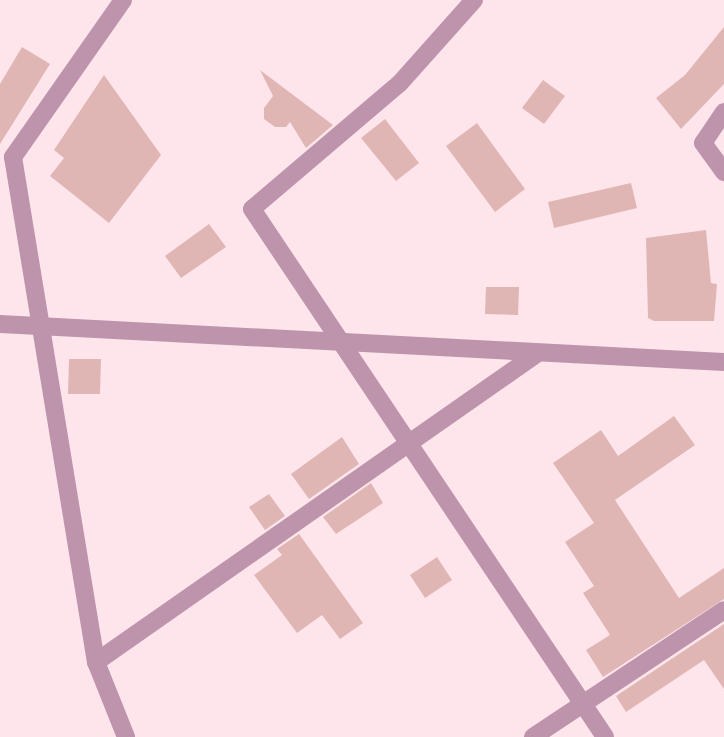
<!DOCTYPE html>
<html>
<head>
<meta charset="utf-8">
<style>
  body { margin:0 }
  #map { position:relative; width:724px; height:737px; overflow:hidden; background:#fee5eb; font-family:"Titillium Web",sans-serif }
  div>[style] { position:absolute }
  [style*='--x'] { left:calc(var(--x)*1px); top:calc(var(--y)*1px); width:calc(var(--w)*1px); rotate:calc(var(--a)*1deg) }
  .building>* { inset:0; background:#e0b6b5 }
  .minor>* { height:18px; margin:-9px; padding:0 9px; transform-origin:9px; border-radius:9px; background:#bd94ac }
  span { translate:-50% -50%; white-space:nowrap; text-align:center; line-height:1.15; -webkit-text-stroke:5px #f9f9f9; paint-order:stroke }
</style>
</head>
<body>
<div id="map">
  <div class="building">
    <div style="clip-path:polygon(724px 27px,724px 84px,681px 129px,656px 98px,685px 75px)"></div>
    <div style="clip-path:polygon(22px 47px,50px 64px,0 144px,0 84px)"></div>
    <div style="clip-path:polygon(260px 70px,333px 125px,306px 148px,290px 122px,286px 127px,275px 127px,264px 119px,264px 108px,273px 96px)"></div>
    <div style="clip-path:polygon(104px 75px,161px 155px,109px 223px,50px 176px,64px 158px,54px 150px)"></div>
    <div style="clip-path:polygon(543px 80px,565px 96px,544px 124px,522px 108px)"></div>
    <div style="clip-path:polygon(385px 119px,419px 163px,396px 181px,361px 138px)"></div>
    <div style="clip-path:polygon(477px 123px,525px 189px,495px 212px,446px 146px)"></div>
    <div style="clip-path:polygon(631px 183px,637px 208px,554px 228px,548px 202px)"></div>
    <div style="clip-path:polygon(209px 224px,226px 247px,181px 278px,165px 256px)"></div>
    <div style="clip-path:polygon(706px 230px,711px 283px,717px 284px,714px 321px,654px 321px,648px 318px,646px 238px)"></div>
    <div style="clip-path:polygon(486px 287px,519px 287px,518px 315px,485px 314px)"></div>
    <div style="clip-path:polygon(69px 359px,101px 359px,100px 394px,68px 394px)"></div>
    <div style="clip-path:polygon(674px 416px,695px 445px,615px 500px,679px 598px,724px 568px,724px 599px,603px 677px,586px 650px,610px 635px,583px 593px,594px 586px,565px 542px,594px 523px,553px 463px,601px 430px,618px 456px)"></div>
    <div style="clip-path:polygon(342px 437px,359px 464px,309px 499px,291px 474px)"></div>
    <div style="clip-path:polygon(371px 483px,383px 503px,336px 534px,323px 517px)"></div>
    <div style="clip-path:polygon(269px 494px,285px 516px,265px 530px,249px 507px)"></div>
    <div style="clip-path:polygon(299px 534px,363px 623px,340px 639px,322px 615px,297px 633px,254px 575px,282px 555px,277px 549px)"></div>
    <div style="clip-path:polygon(437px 557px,452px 580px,425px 598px,410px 575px)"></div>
    <div style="clip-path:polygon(724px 624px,724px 689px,704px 660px,626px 712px,616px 696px)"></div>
  </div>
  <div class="minor">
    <div style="--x:123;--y:0;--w:192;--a:125"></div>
    <div style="--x:13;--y:157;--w:512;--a:80.67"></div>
    <div style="--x:96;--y:662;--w:81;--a:68.2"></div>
    <div style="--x:474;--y:0;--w:111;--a:131.7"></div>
    <div style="--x:400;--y:83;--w:194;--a:139.6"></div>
    <div style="--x:252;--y:209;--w:635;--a:56.23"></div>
    <div style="--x:724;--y:112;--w:37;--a:124"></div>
    <div style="--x:703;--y:143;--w:36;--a:54"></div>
    <div style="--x:0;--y:324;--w:725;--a:3"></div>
    <div style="--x:96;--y:662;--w:539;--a:-34.96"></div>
    <div style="--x:533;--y:737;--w:229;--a:-33.6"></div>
  </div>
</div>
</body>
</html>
